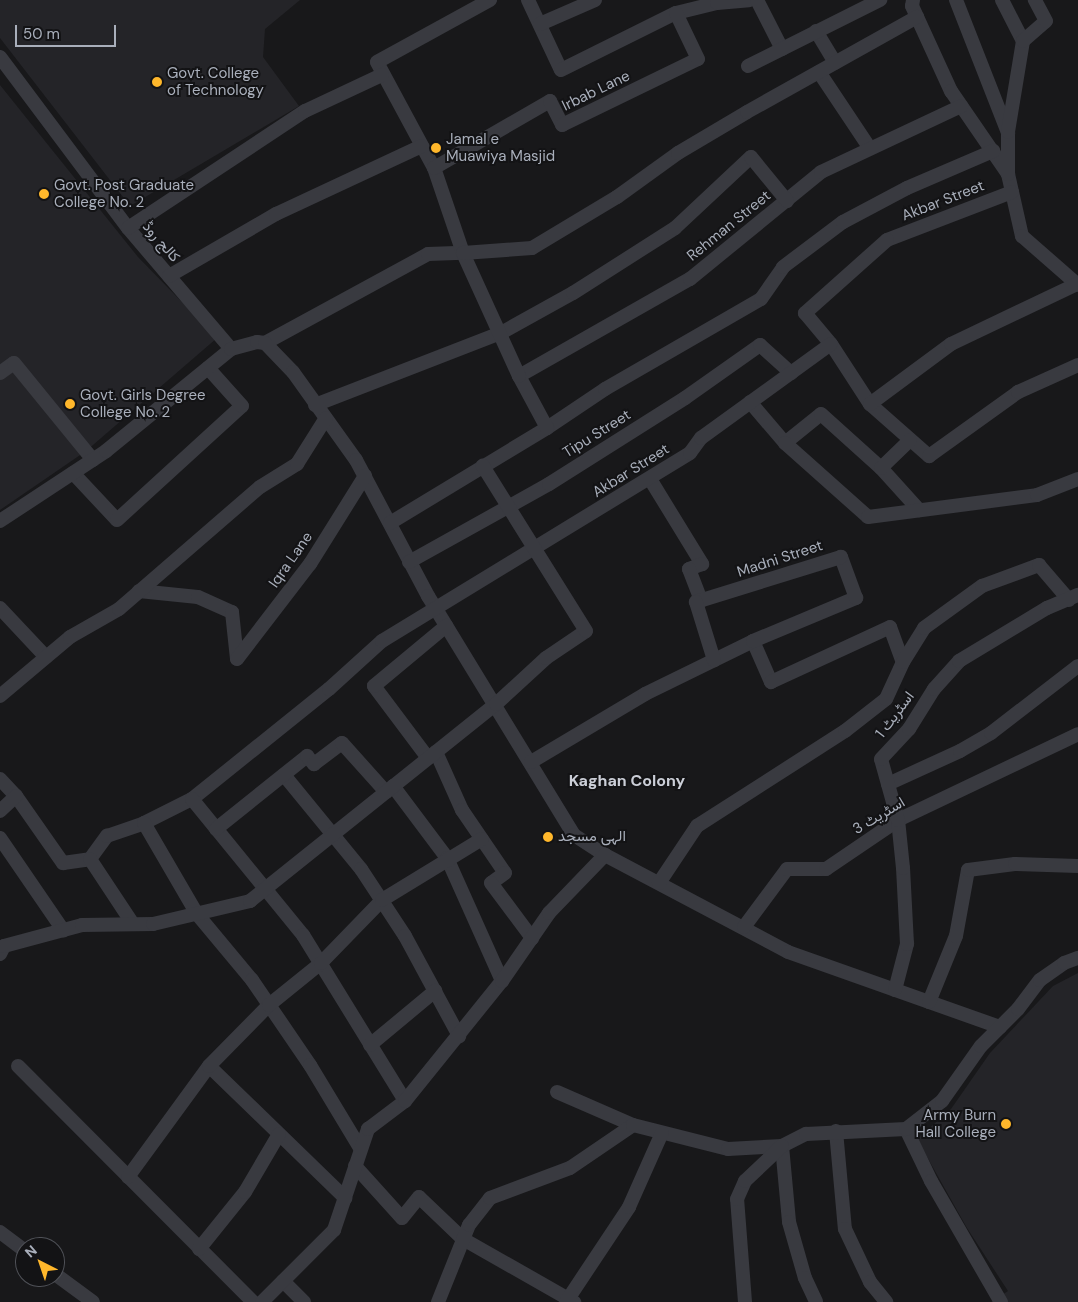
<!DOCTYPE html>
<html>
<head>
<meta charset="utf-8">
<style>
  body { margin:0 }
  #map { position:relative; width:1078px; height:1302px; overflow:hidden; background:#18181a; font-family:"DM Sans",Vazirmatn,sans-serif }
  div>[style] { position:absolute }
  [style*='--x'] { left:calc(var(--x)*1px); top:calc(var(--y)*1px); width:calc(var(--w)*1px); rotate:calc(var(--a)*1deg) }
  .built>* { inset:0; background:#242428 }
  .minor>* { height:14px; margin:-7px; padding:0 7px; transform-origin:7px; border-radius:7px; background:#393a40 }
  .dots>* { width:14px; height:14px; translate:-50% -50%; box-sizing:border-box; border:2px solid #131315; border-radius:50% }
  span { translate:-50% -50%; white-space:nowrap; text-align:center; line-height:1.15; -webkit-text-stroke:4px #131315; paint-order:stroke }
  .poi-label { font-size:15px; color:#a9afbb }
  .left { translate:0 -50%; text-align:left }
  .right { translate:-100% -50%; text-align:right }
  .street-label { font-size:15px; color:#a9afbb }
  .neighbourhood-label { font-size:16px; color:#cbced7; font-weight:700 }
  .north { position:absolute; left:15px; top:1237px; width:50px; height:50px; box-sizing:border-box; background:#131315; border:1px solid #4f5157; border-radius:50%; rotate:319deg; font-size:14px; font-weight:700; line-height:20px; text-align:center; color:#a9afbb }
  .north::after { content:''; display:block; margin:auto; width:18px; height:22px; background:#ffb72b; clip-path:polygon(50% 0,100% 100%,50% 72%,0 100%) }
  .scale { position:absolute; left:15px; top:25px; width:101px; height:22px; box-sizing:border-box; border:2px solid #a9afbb; border-top:0; padding-left:6px; font-size:15px; line-height:18px; white-space:nowrap; color:#a9afbb; -webkit-text-stroke:4px #131315; paint-order:stroke }
</style>
</head>
<body>
<div id="map">
  <div class="built">
    <div style="clip-path:polygon(0 0,300px 0,265px 29px,263px 57px,299px 106px,130px 206px,0 38px)"></div>
    <div style="clip-path:polygon(0 85px,138px 257px,217px 338px,86px 451px,0 510px)"></div>
    <div style="clip-path:polygon(1078px 973px,1078px 1302px,991px 1302px,1008px 1291px,967px 1228px,917px 1139px,951px 1109px,990px 1053px,1053px 986px)"></div>
  </div>
  <div class="minor">
    <div style="--x:528;--y:0;--w:77;--a:64.8"></div>
    <div style="--x:561;--y:70;--w:128;--a:-26.4"></div>
    <div style="--x:676;--y:13;--w:42;--a:-13.7"></div>
    <div style="--x:717;--y:3;--w:32;--a:-5"></div>
    <div style="--x:757;--y:0;--w:55;--a:63"></div>
    <div style="--x:913;--y:0;--w:6;--a:99"></div>
    <div style="--x:912;--y:6;--w:94;--a:65.4"></div>
    <div style="--x:951;--y:91;--w:101;--a:55.5"></div>
    <div style="--x:1008;--y:174;--w:64;--a:77.3"></div>
    <div style="--x:1022;--y:236;--w:74;--a:41.2"></div>
    <div style="--x:956;--y:0;--w:143;--a:68.6"></div>
    <div style="--x:1008;--y:133;--w:41;--a:90"></div>
    <div style="--x:1002;--y:0;--w:46;--a:62.9"></div>
    <div style="--x:1023;--y:41;--w:92;--a:99.4"></div>
    <div style="--x:540;--y:24;--w:60;--a:-23.6"></div>
    <div style="--x:816;--y:31;--w:37;--a:59"></div>
    <div style="--x:1023;--y:41;--w:30;--a:-41"></div>
    <div style="--x:1046;--y:21;--w:24;--a:-118"></div>
    <div style="--x:0;--y:57;--w:214;--a:53.2"></div>
    <div style="--x:128;--y:228;--w:159;--a:49.6"></div>
    <div style="--x:748;--y:66;--w:148;--a:-26.6"></div>
    <div style="--x:819;--y:72;--w:90;--a:56.3"></div>
    <div style="--x:434;--y:168;--w:120;--a:-118.3"></div>
    <div style="--x:377;--y:62;--w:129;--a:-28.8"></div>
    <div style="--x:1012;--y:192;--w:134;--a:159"></div>
    <div style="--x:887;--y:240;--w:110;--a:138.3"></div>
    <div style="--x:805;--y:313;--w:40;--a:50"></div>
    <div style="--x:831;--y:344;--w:72;--a:57"></div>
    <div style="--x:870;--y:404;--w:79;--a:41.4"></div>
    <div style="--x:929;--y:456;--w:110;--a:-35.7"></div>
    <div style="--x:1018;--y:392;--w:66;--a:-24.2"></div>
    <div style="--x:128;--y:228;--w:212;--a:-33.5"></div>
    <div style="--x:305;--y:111;--w:85;--a:-25.1"></div>
    <div style="--x:169;--y:276;--w:124;--a:-30.1"></div>
    <div style="--x:276;--y:214;--w:161;--a:-25"></div>
    <div style="--x:265;--y:343;--w:186;--a:-28.6"></div>
    <div style="--x:428;--y:254;--w:35;--a:-2"></div>
    <div style="--x:463;--y:253;--w:90;--a:-108.8"></div>
    <div style="--x:434;--y:168;--w:134;--a:-30"></div>
    <div style="--x:550;--y:101;--w:27;--a:63"></div>
    <div style="--x:562;--y:125;--w:151;--a:-25.9"></div>
    <div style="--x:698;--y:59;--w:51;--a:-115.6"></div>
    <div style="--x:0;--y:373;--w:17;--a:-36"></div>
    <div style="--x:14;--y:363;--w:125;--a:50.8"></div>
    <div style="--x:519;--y:376;--w:197;--a:-29.6"></div>
    <div style="--x:690;--y:279;--w:169;--a:-39.2"></div>
    <div style="--x:821;--y:172;--w:155;--a:-25.2"></div>
    <div style="--x:750;--y:402;--w:54;--a:49.5"></div>
    <div style="--x:785;--y:443;--w:46;--a:-38.9"></div>
    <div style="--x:821;--y:414;--w:81;--a:42"></div>
    <div style="--x:881;--y:468;--w:57;--a:47.9"></div>
    <div style="--x:870;--y:404;--w:101;--a:-36.5"></div>
    <div style="--x:951;--y:344;--w:140;--a:-25.5"></div>
    <div style="--x:315;--y:405;--w:199;--a:-21.2"></div>
    <div style="--x:501;--y:333;--w:82;--a:-29.1"></div>
    <div style="--x:573;--y:293;--w:121;--a:-32.5"></div>
    <div style="--x:675;--y:228;--w:104;--a:-43.1"></div>
    <div style="--x:751;--y:157;--w:57;--a:50.7"></div>
    <div style="--x:547;--y:428;--w:70;--a:-33.9"></div>
    <div style="--x:605;--y:389;--w:180;--a:-30"></div>
    <div style="--x:761;--y:299;--w:39;--a:-55"></div>
    <div style="--x:783;--y:267;--w:75;--a:-36.9"></div>
    <div style="--x:843;--y:222;--w:72;--a:-28"></div>
    <div style="--x:907;--y:188;--w:94;--a:-23.3"></div>
    <div style="--x:785;--y:443;--w:111;--a:41.7"></div>
    <div style="--x:868;--y:517;--w:170;--a:-7.4"></div>
    <div style="--x:1037;--y:495;--w:44;--a:-21.3"></div>
    <div style="--x:881;--y:468;--w:40;--a:-44"></div>
    <div style="--x:73;--y:473;--w:64;--a:46.9"></div>
    <div style="--x:117;--y:520;--w:169;--a:-42.4"></div>
    <div style="--x:242;--y:406;--w:51;--a:-131.8"></div>
    <div style="--x:650;--y:479;--w:100;--a:58.5"></div>
    <div style="--x:702;--y:564;--w:14;--a:159"></div>
    <div style="--x:689;--y:569;--w:34;--a:69"></div>
    <div style="--x:0;--y:521;--w:127;--a:-33.4"></div>
    <div style="--x:106;--y:451;--w:161;--a:-39.2"></div>
    <div style="--x:231;--y:349;--w:27;--a:-15"></div>
    <div style="--x:257;--y:342;--w:8;--a:7"></div>
    <div style="--x:265;--y:343;--w:40;--a:46"></div>
    <div style="--x:293;--y:372;--w:108;--a:54.4"></div>
    <div style="--x:356;--y:460;--w:154;--a:62.1"></div>
    <div style="--x:428;--y:596;--w:280;--a:58.6"></div>
    <div style="--x:574;--y:835;--w:37;--a:33"></div>
    <div style="--x:605;--y:855;--w:207;--a:27.9"></div>
    <div style="--x:788;--y:952;--w:225;--a:19.5"></div>
    <div style="--x:390;--y:523;--w:184;--a:-31.2"></div>
    <div style="--x:547;--y:428;--w:59;--a:-118.3"></div>
    <div style="--x:519;--y:376;--w:135;--a:-114.5"></div>
    <div style="--x:463;--y:253;--w:69;--a:-4.1"></div>
    <div style="--x:532;--y:248;--w:99;--a:-31"></div>
    <div style="--x:617;--y:197;--w:75;--a:-35.8"></div>
    <div style="--x:678;--y:153;--w:80;--a:-30.7"></div>
    <div style="--x:747;--y:112;--w:195;--a:-29.2"></div>
    <div style="--x:409;--y:562;--w:160;--a:-29.1"></div>
    <div style="--x:549;--y:484;--w:161;--a:-32.3"></div>
    <div style="--x:685;--y:398;--w:92;--a:-35.2"></div>
    <div style="--x:760;--y:345;--w:42;--a:42.1"></div>
    <div style="--x:139;--y:591;--w:59;--a:5.8"></div>
    <div style="--x:198;--y:597;--w:37;--a:24"></div>
    <div style="--x:232;--y:612;--w:47;--a:83.9"></div>
    <div style="--x:0;--y:608;--w:67;--a:46.8"></div>
    <div style="--x:753;--y:641;--w:45;--a:66.3"></div>
    <div style="--x:771;--y:682;--w:131;--a:-24.8"></div>
    <div style="--x:890;--y:627;--w:37;--a:70"></div>
    <div style="--x:237;--y:659;--w:120;--a:-52.5"></div>
    <div style="--x:310;--y:564;--w:104;--a:-58"></div>
    <div style="--x:0;--y:696;--w:92;--a:-40.1"></div>
    <div style="--x:70;--y:637;--w:56;--a:-29.7"></div>
    <div style="--x:119;--y:609;--w:186;--a:-40.9"></div>
    <div style="--x:260;--y:487;--w:44;--a:-31.9"></div>
    <div style="--x:297;--y:464;--w:54;--a:-57.8"></div>
    <div style="--x:436;--y:752;--w:64;--a:65.9"></div>
    <div style="--x:462;--y:810;--w:76;--a:55.7"></div>
    <div style="--x:505;--y:873;--w:17;--a:144"></div>
    <div style="--x:491;--y:883;--w:69;--a:53.3"></div>
    <div style="--x:428;--y:758;--w:90;--a:-126.9"></div>
    <div style="--x:374;--y:686;--w:94;--a:-39.8"></div>
    <div style="--x:531;--y:762;--w:133;--a:-30.8"></div>
    <div style="--x:645;--y:694;--w:120;--a:-26.1"></div>
    <div style="--x:753;--y:641;--w:112;--a:-22.7"></div>
    <div style="--x:856;--y:598;--w:44;--a:-110.1"></div>
    <div style="--x:841;--y:557;--w:152;--a:162.8"></div>
    <div style="--x:696;--y:602;--w:61;--a:72.8"></div>
    <div style="--x:284;--y:775;--w:122;--a:50.7"></div>
    <div style="--x:361;--y:869;--w:80;--a:56.7"></div>
    <div style="--x:405;--y:936;--w:114;--a:61.6"></div>
    <div style="--x:0;--y:779;--w:23;--a:47"></div>
    <div style="--x:16;--y:796;--w:82;--a:55"></div>
    <div style="--x:63;--y:863;--w:27;--a:-8"></div>
    <div style="--x:90;--y:859;--w:29;--a:-54"></div>
    <div style="--x:107;--y:836;--w:39;--a:-19"></div>
    <div style="--x:144;--y:823;--w:54;--a:-26.6"></div>
    <div style="--x:192;--y:799;--w:176;--a:-38.8"></div>
    <div style="--x:329;--y:689;--w:72;--a:-42.2"></div>
    <div style="--x:382;--y:641;--w:361;--a:-31.4"></div>
    <div style="--x:690;--y:453;--w:19;--a:-54"></div>
    <div style="--x:701;--y:438;--w:160;--a:-35.9"></div>
    <div style="--x:888;--y:784;--w:79;--a:-24.6"></div>
    <div style="--x:960;--y:751;--w:36;--a:-30"></div>
    <div style="--x:991;--y:733;--w:110;--a:-37.6"></div>
    <div style="--x:393;--y:786;--w:90;--a:53.1"></div>
    <div style="--x:447;--y:858;--w:135;--a:65.9"></div>
    <div style="--x:192;--y:799;--w:176;--a:50.8"></div>
    <div style="--x:303;--y:935;--w:195;--a:58.4"></div>
    <div style="--x:0;--y:811;--w:22;--a:-43"></div>
    <div style="--x:144;--y:823;--w:105;--a:59.8"></div>
    <div style="--x:197;--y:914;--w:86;--a:50.2"></div>
    <div style="--x:252;--y:980;--w:103;--a:55.7"></div>
    <div style="--x:310;--y:1065;--w:97;--a:58.9"></div>
    <div style="--x:216;--y:829;--w:117;--a:-38.7"></div>
    <div style="--x:307;--y:756;--w:11;--a:49"></div>
    <div style="--x:314;--y:764;--w:35;--a:-37"></div>
    <div style="--x:342;--y:743;--w:66;--a:48.1"></div>
    <div style="--x:0;--y:838;--w:112;--a:55.6"></div>
    <div style="--x:90;--y:859;--w:78;--a:56.5"></div>
    <div style="--x:659;--y:883;--w:69;--a:-56.3"></div>
    <div style="--x:697;--y:826;--w:176;--a:-32.7"></div>
    <div style="--x:845;--y:731;--w:52;--a:-38"></div>
    <div style="--x:886;--y:699;--w:41;--a:-65.3"></div>
    <div style="--x:903;--y:662;--w:40;--a:-58"></div>
    <div style="--x:924;--y:628;--w:72;--a:-35.9"></div>
    <div style="--x:982;--y:586;--w:61;--a:-20.2"></div>
    <div style="--x:1039;--y:565;--w:46;--a:49.4"></div>
    <div style="--x:744;--y:927;--w:72;--a:-53.4"></div>
    <div style="--x:787;--y:869;--w:39;--a:0"></div>
    <div style="--x:826;--y:869;--w:87;--a:-34.2"></div>
    <div style="--x:898;--y:820;--w:199;--a:-25.5"></div>
    <div style="--x:0;--y:954;--w:9;--a:-63"></div>
    <div style="--x:4;--y:946;--w:81;--a:-15.1"></div>
    <div style="--x:82;--y:925;--w:71;--a:-0.8"></div>
    <div style="--x:153;--y:924;--w:100;--a:-13.3"></div>
    <div style="--x:250;--y:901;--w:315;--a:-38.7"></div>
    <div style="--x:496;--y:704;--w:68;--a:-42.6"></div>
    <div style="--x:546;--y:658;--w:48;--a:-34"></div>
    <div style="--x:586;--y:631;--w:195;--a:-122"></div>
    <div style="--x:895;--y:990;--w:48;--a:-75.4"></div>
    <div style="--x:907;--y:944;--w:76;--a:-93"></div>
    <div style="--x:903;--y:868;--w:48;--a:-95.9"></div>
    <div style="--x:898;--y:820;--w:63;--a:-105.6"></div>
    <div style="--x:881;--y:759;--w:41;--a:-47"></div>
    <div style="--x:909;--y:729;--w:47;--a:-58"></div>
    <div style="--x:934;--y:689;--w:38;--a:-48"></div>
    <div style="--x:959;--y:661;--w:103;--a:-31.1"></div>
    <div style="--x:1047;--y:608;--w:34;--a:-23"></div>
    <div style="--x:929;--y:1002;--w:71;--a:-67.8"></div>
    <div style="--x:956;--y:936;--w:67;--a:-79.7"></div>
    <div style="--x:968;--y:870;--w:47;--a:-7.3"></div>
    <div style="--x:1015;--y:864;--w:63;--a:1.8"></div>
    <div style="--x:370;--y:1045;--w:85;--a:-39.7"></div>
    <div style="--x:18;--y:1066;--w:333;--a:45.1"></div>
    <div style="--x:209;--y:1066;--w:190;--a:44.1"></div>
    <div style="--x:557;--y:1092;--w:83;--a:23.5"></div>
    <div style="--x:906;--y:1129;--w:58;--a:64.3"></div>
    <div style="--x:931;--y:1181;--w:140;--a:60"></div>
    <div style="--x:836;--y:1131;--w:98;--a:84.8"></div>
    <div style="--x:845;--y:1229;--w:59;--a:64.7"></div>
    <div style="--x:870;--y:1282;--w:26;--a:51"></div>
    <div style="--x:782;--y:1146;--w:76;--a:84.7"></div>
    <div style="--x:789;--y:1222;--w:58;--a:74.1"></div>
    <div style="--x:805;--y:1278;--w:26;--a:65"></div>
    <div style="--x:355;--y:1166;--w:70;--a:47.9"></div>
    <div style="--x:402;--y:1218;--w:27;--a:-51"></div>
    <div style="--x:419;--y:1197;--w:61;--a:43.7"></div>
    <div style="--x:463;--y:1239;--w:128;--a:29.6"></div>
    <div style="--x:128;--y:1177;--w:137;--a:-53.9"></div>
    <div style="--x:209;--y:1066;--w:86;--a:-45.5"></div>
    <div style="--x:269;--y:1005;--w:67;--a:-38.9"></div>
    <div style="--x:321;--y:963;--w:88;--a:-45.9"></div>
    <div style="--x:382;--y:900;--w:117;--a:-31.4"></div>
    <div style="--x:0;--y:1232;--w:31;--a:37"></div>
    <div style="--x:199;--y:1249;--w:73;--a:-51.1"></div>
    <div style="--x:245;--y:1192;--w:67;--a:-59.6"></div>
    <div style="--x:55;--y:1274;--w:47;--a:36.4"></div>
    <div style="--x:283;--y:1281;--w:30;--a:45"></div>
    <div style="--x:262;--y:1302;--w:102;--a:-45"></div>
    <div style="--x:334;--y:1230;--w:107;--a:-71.4"></div>
    <div style="--x:368;--y:1129;--w:46;--a:-37.1"></div>
    <div style="--x:405;--y:1101;--w:154;--a:-51.1"></div>
    <div style="--x:502;--y:981;--w:83;--a:-55.3"></div>
    <div style="--x:549;--y:913;--w:81;--a:-46"></div>
    <div style="--x:438;--y:1302;--w:83;--a:-68.1"></div>
    <div style="--x:469;--y:1225;--w:34;--a:-52"></div>
    <div style="--x:490;--y:1198;--w:85;--a:-20.6"></div>
    <div style="--x:570;--y:1168;--w:76;--a:-34.3"></div>
    <div style="--x:633;--y:1125;--w:98;--a:14.2"></div>
    <div style="--x:728;--y:1149;--w:54;--a:-3.2"></div>
    <div style="--x:782;--y:1146;--w:27;--a:-27"></div>
    <div style="--x:806;--y:1134;--w:100;--a:-2.9"></div>
    <div style="--x:906;--y:1129;--w:46;--a:-37.9"></div>
    <div style="--x:942;--y:1101;--w:67;--a:-54.7"></div>
    <div style="--x:981;--y:1046;--w:52;--a:-45"></div>
    <div style="--x:1018;--y:1009;--w:36;--a:-53"></div>
    <div style="--x:1040;--y:980;--w:29;--a:-35"></div>
    <div style="--x:1064;--y:963;--w:15;--a:-20"></div>
    <div style="--x:566;--y:1302;--w:114;--a:-56.4"></div>
    <div style="--x:629;--y:1207;--w:81;--a:-66"></div>
    <div style="--x:745;--y:1302;--w:103;--a:-94.4"></div>
    <div style="--x:737;--y:1199;--w:20;--a:-66"></div>
    <div style="--x:745;--y:1181;--w:51;--a:-43.4"></div>
  </div>
  <div class="dots">
    <div style="left:157px;top:82px;background:#ffb72b"></div>
    <div style="left:436px;top:148px;background:#ffb72b"></div>
    <div style="left:44px;top:194px;background:#ffb72b"></div>
    <div style="left:70px;top:404px;background:#ffb72b"></div>
    <div style="left:548px;top:837px;background:#ffb72b"></div>
    <div style="left:1006px;top:1124px;background:#ffb72b"></div>
  </div>
  <div class="poi-label">
    <span class="left" style="left:167px;top:82px">Govt. College<br>of Technology</span>
    <span class="left" style="left:446px;top:148px">Jamal e<br>Muawiya Masjid</span>
    <span class="left" style="left:54px;top:194px">Govt. Post Graduate<br>College No. 2</span>
    <span class="left" style="left:80px;top:404px">Govt. Girls Degree<br>College No. 2</span>
    <span class="left" style="left:558px;top:837px">الہی مسجد</span>
    <span class="right" style="left:996px;top:1124px">Army Burn<br>Hall College</span>
  </div>
  <div class="street-label">
    <span style="left:596px;top:91px;rotate:-26deg">Irbab Lane</span>
    <span style="left:943px;top:201px;rotate:-21deg">Akbar Street</span>
    <span style="left:729px;top:226px;rotate:-39deg">Rehman Street</span>
    <span style="left:161px;top:242px;rotate:49deg">کالج روڈ</span>
    <span style="left:597px;top:434px;rotate:-32deg">Tipu Street</span>
    <span style="left:631px;top:471px;rotate:-32deg">Akbar Street</span>
    <span style="left:780px;top:559px;rotate:-18deg">Madni Street</span>
    <span style="left:291px;top:560px;rotate:-55deg">Iqra Lane</span>
    <span style="left:895px;top:715px;rotate:-53deg">اسٹریٹ 1</span>
    <span style="left:879px;top:816px;rotate:-31deg">اسٹریٹ 3</span>
  </div>
  <div class="neighbourhood-label">
    <span style="left:627px;top:781px">Kaghan Colony</span>
  </div>
  <div class="north">N</div>
  <div class="scale">50 m</div>
</div>
</body>
</html>
